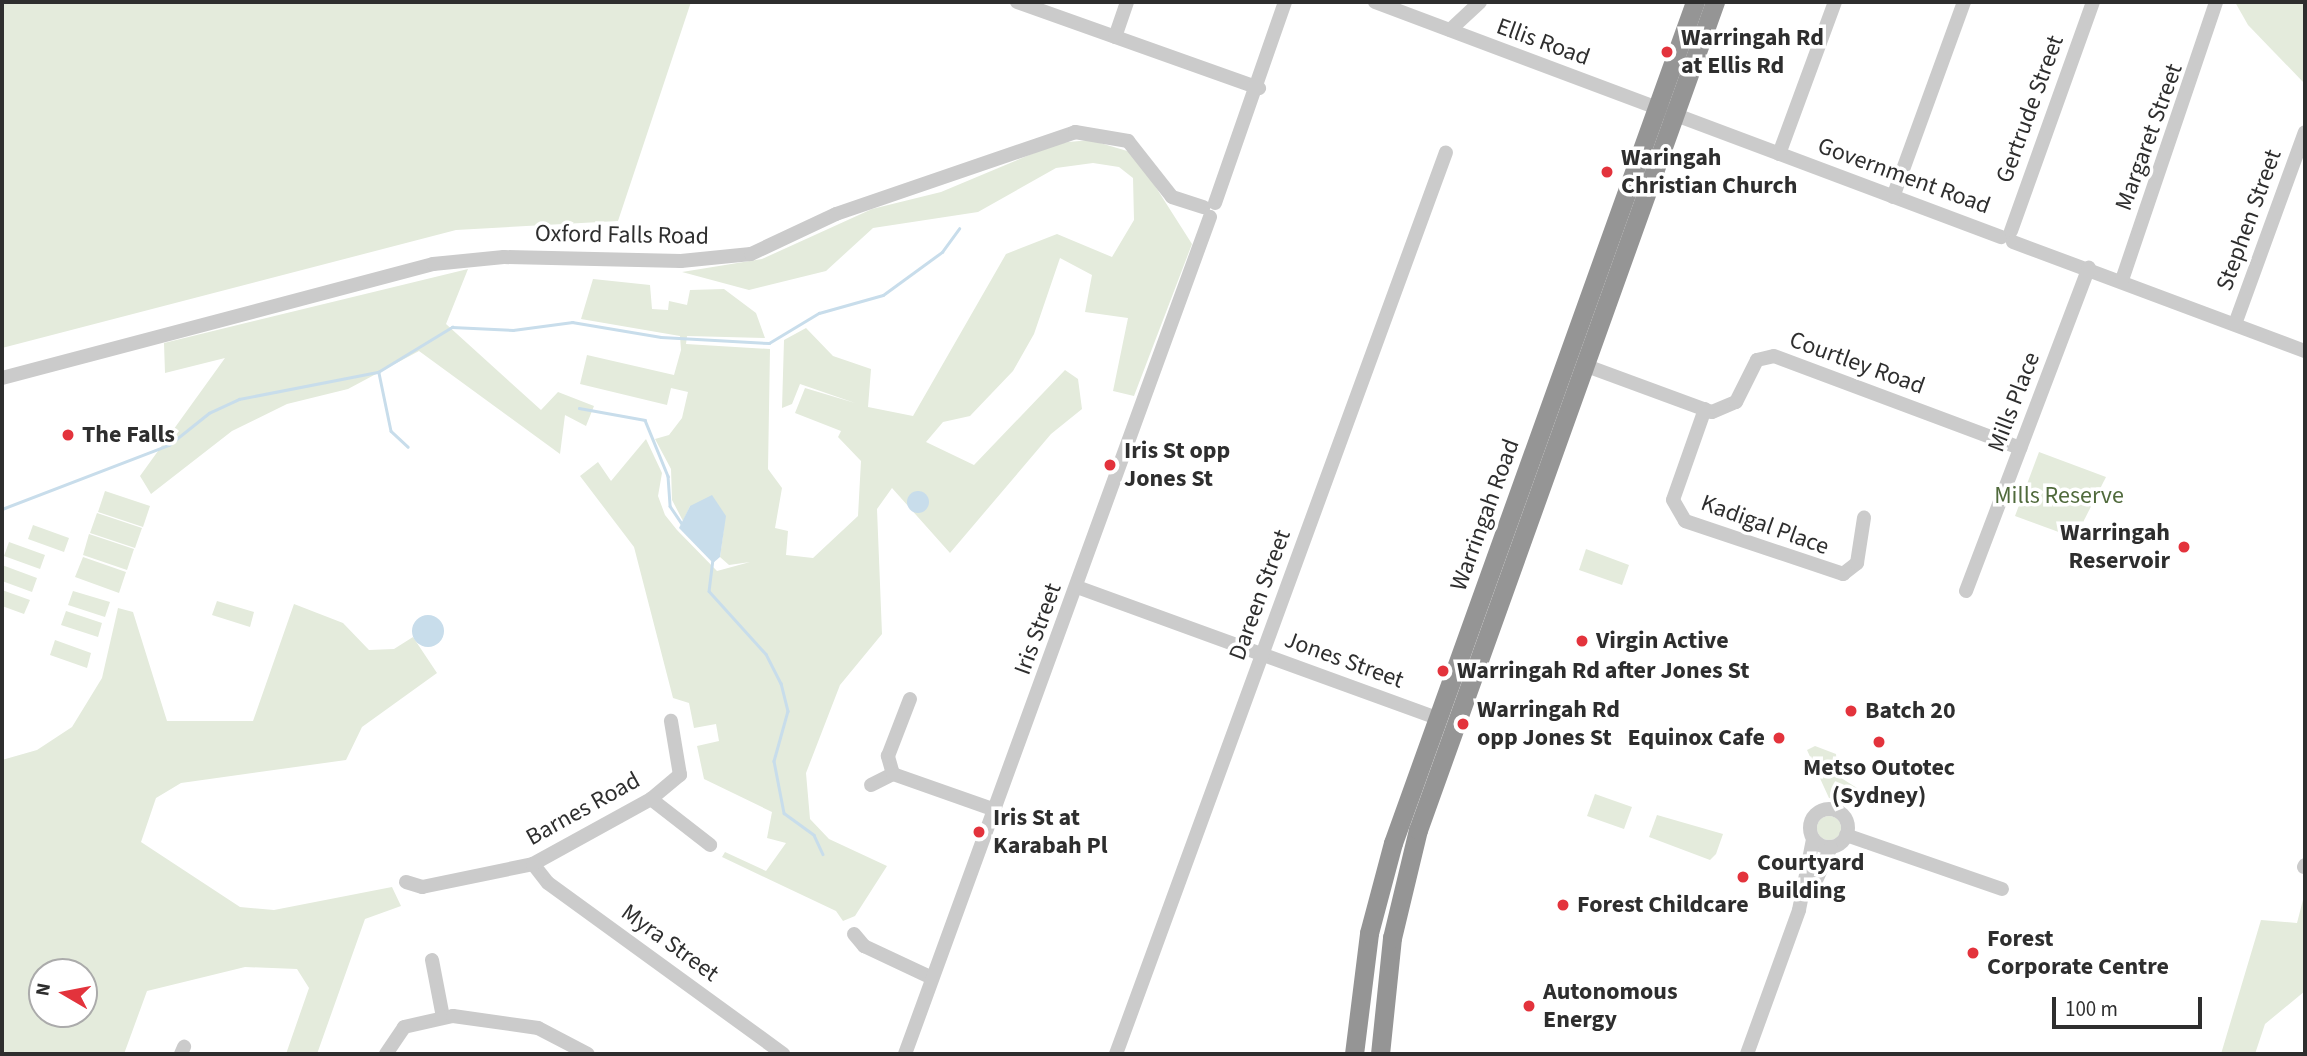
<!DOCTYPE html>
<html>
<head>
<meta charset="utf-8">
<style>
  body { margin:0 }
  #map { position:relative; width:2307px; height:1056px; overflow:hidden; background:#fff; font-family:"Source Sans 3",sans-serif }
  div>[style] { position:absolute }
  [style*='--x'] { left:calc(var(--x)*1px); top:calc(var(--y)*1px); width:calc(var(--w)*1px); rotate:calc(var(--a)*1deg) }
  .green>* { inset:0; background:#e4ebdc }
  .round { border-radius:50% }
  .water>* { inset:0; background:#c8ddeb }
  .stream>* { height:2.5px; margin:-1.25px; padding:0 1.25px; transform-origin:1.25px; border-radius:1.25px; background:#c8ddeb }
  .minor>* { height:14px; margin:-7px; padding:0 7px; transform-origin:7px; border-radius:7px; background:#cbcbcb }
  .minor>.ring { margin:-7px; padding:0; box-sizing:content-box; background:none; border:14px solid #cbcbcb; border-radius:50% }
  .highway>* { height:19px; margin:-9.5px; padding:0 9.5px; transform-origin:9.5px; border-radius:9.5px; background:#959595 }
  .dots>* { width:19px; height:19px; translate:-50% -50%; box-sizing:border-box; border:4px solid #fff; border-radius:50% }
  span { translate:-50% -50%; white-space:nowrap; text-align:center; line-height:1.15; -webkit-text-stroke:7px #fff; paint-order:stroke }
  .poi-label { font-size:24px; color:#2e2e2e; font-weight:700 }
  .left { translate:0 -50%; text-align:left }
  .right { translate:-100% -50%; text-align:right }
  .street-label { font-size:24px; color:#2e2e2e }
  .park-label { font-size:24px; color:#506a3c }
  .frame { position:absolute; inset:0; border:4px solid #2e2e2e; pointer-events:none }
  .north { position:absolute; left:28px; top:958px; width:70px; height:70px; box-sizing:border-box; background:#fff; border:2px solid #ababab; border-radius:50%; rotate:280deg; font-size:19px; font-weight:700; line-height:28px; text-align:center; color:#2e2e2e }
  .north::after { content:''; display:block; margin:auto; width:24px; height:32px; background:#e3333c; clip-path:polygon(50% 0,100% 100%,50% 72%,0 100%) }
  .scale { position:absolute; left:2052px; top:997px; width:150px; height:32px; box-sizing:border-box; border:4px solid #2e2e2e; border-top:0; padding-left:9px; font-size:21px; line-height:24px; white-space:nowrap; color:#2e2e2e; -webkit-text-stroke:5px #fff; paint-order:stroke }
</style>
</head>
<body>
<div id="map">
  <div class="green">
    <div style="clip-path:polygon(2px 2px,691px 2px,618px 221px,456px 230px,2px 348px)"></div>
    <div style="clip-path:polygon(2235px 2px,2305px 2px,2305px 84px,2248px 25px)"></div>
    <div style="clip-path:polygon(1090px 140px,1134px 153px,1192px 244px,1134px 396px,1113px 391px,1128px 318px,1085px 312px,1092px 275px,1060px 258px,1034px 334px,1013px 371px,970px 416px,943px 422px,926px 442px,974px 465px,1065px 370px,1078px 379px,1082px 409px,1051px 434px,950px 553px,892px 488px,877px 509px,882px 634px,840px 685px,806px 773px,810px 819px,829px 839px,887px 866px,855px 916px,843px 921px,836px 911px,722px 857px,725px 852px,766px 871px,786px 843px,767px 838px,772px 812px,704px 779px,697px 746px,719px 741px,716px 724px,694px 728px,689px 703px,673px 698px,634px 547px,580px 476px,598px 462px,611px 481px,646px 439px,662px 473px,658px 496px,665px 515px,677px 530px,717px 571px,750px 562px,729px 565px,720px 557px,724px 527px,690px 506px,683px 521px,672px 500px,671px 469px,655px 439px,669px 435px,682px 418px,688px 392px,671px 388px,667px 405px,580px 384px,587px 355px,674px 375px,681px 350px,680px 336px,581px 319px,593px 279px,650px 285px,652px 309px,668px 310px,669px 301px,687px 305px,690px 290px,724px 289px,756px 313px,765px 338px,687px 336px,686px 344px,770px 349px,768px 469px,782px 488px,775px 528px,788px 531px,786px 555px,813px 558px,858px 516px,861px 461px,838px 437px,841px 431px,795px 413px,805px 388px,855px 403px,800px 384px,792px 404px,782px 408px,784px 340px,806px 328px,833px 356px,871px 369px,868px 407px,913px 416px,1006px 254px,1057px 234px,1112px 257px,1134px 220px,1133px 178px,1119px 167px,1093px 163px,1056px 168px,978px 212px,873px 228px,826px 271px,749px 290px,682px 272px,762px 259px,872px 209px,941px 192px,1058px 143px)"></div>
    <div style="clip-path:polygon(468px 269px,446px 324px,541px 410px,558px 392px,594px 406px,586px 426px,565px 415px,560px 454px,419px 351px,348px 389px,287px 404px,232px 431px,151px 494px,140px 476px,225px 358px,165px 373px,164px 343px)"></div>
    <div style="clip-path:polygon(2039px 452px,2106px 477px,2075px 538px,2015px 516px)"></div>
    <div style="clip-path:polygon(105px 491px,150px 506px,143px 527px,98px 512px)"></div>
    <div style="clip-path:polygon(97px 513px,142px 528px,135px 548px,90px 533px)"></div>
    <div style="clip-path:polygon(33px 525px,69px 538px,64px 552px,28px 539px)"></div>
    <div style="clip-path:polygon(89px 534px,134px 549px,127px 570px,83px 555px)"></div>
    <div style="clip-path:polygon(9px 542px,45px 555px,40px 569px,4px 556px)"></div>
    <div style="clip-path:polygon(1586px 549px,1629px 565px,1622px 585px,1579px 570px)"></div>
    <div style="clip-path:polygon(83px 557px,126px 572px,119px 593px,75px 577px)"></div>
    <div style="clip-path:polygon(2px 565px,37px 578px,32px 592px,2px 581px)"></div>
    <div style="clip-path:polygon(2px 590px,30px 600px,24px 614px,2px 606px)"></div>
    <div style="clip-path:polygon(73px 591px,110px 602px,105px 617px,68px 605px)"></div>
    <div style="clip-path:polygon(217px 601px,254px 612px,250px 627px,212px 615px)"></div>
    <div style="clip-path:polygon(evenodd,294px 604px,343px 623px,369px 650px,394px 649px,413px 637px,437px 673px,362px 727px,346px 760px,181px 783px,156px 798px,141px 842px,240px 907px,274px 910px,392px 887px,401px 906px,365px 919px,317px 1054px,286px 1054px,309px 988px,297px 969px,245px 967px,147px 991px,124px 1054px,2px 1054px,2px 760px,37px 750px,72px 727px,102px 678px,118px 608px,133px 612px,167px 721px,253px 721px,294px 604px,42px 972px,84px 972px,84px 1014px,42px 1014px,42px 972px)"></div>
    <div style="clip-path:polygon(66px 611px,102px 623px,98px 637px,61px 625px)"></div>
    <div style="clip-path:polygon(55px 640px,91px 653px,87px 668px,50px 655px)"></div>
    <div style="clip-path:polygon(1815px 746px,1836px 754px,1838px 776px,1857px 788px,1850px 802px,1829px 798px,1807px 750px)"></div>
    <div style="clip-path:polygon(1595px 794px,1632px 807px,1624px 829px,1587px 816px)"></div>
    <div style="clip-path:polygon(1657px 815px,1723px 834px,1716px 854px,1710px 860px,1649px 837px)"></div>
    <div class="round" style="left:1817px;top:816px;width:24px;height:24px"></div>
    <div style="clip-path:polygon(2305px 892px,2305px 991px,2265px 1024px,2255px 1054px,2221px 1054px,2261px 920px,2297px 923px)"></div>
  </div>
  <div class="water">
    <div class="round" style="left:907px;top:491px;width:22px;height:22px"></div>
    <div style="clip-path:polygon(712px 495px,726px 516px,720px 557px,713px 563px,679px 528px,690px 506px)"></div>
    <div class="round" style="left:412px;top:615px;width:32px;height:32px"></div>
  </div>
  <div class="stream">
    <div style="--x:379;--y:373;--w:59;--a:78.3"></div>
    <div style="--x:391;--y:431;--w:23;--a:43"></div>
    <div style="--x:579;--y:408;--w:67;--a:10.3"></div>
    <div style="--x:645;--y:420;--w:61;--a:67.7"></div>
    <div style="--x:668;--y:476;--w:30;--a:86"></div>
    <div style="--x:670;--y:506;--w:23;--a:56"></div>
    <div style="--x:2;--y:509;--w:179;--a:-21"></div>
    <div style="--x:169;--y:445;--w:51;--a:-38.7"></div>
    <div style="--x:209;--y:413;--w:33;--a:-25"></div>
    <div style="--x:239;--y:399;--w:142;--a:-11"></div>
    <div style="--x:378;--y:372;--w:87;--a:-31.3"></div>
    <div style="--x:452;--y:327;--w:61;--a:2.8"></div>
    <div style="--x:513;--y:330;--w:60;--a:-7.7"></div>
    <div style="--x:572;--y:322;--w:90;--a:9.6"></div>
    <div style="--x:661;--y:337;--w:108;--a:3.2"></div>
    <div style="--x:769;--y:343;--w:58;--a:-31"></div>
    <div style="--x:819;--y:313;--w:66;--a:-15.7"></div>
    <div style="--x:883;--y:295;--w:73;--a:-36.1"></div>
    <div style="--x:942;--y:252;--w:29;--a:-54"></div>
    <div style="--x:713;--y:559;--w:32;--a:97"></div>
    <div style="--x:709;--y:591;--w:85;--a:47.9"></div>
    <div style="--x:766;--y:654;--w:33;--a:63"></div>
    <div style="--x:781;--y:683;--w:29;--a:76"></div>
    <div style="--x:788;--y:711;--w:52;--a:105.6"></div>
    <div style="--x:774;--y:761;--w:53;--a:79.1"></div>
    <div style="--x:784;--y:813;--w:37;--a:36"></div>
    <div style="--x:814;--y:835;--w:21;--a:65"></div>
  </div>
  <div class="minor">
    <div style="--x:1017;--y:2;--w:257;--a:19.6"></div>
    <div style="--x:1375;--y:2;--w:669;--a:20.58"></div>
    <div style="--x:1450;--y:30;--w:41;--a:-43"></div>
    <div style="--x:1115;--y:37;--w:37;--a:-71"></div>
    <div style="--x:1779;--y:154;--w:162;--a:-69.8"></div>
    <div style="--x:1893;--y:197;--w:208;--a:-70"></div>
    <div style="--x:1215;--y:203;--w:213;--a:-70.8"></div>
    <div style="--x:2011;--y:231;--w:243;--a:-70.3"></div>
    <div style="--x:2013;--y:242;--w:312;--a:20.5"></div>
    <div style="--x:2122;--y:280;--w:293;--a:-71.3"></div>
    <div style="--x:2235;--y:324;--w:204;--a:-70"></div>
    <div style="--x:1584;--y:365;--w:136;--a:20.2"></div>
    <div style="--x:1712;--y:412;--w:26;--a:-23"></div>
    <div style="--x:1736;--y:402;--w:47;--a:-63.4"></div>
    <div style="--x:1757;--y:360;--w:17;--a:-13"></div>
    <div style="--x:1774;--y:356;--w:263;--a:20.5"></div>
    <div style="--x:2;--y:378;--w:446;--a:-14.8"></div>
    <div style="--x:433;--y:264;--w:71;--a:-5.6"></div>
    <div style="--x:504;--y:257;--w:177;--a:1.3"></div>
    <div style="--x:681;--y:261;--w:70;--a:-5.7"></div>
    <div style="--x:751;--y:254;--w:94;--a:-25.2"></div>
    <div style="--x:836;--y:214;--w:253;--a:-18.9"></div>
    <div style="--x:1075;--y:132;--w:54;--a:9.6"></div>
    <div style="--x:1128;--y:141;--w:71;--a:51.8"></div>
    <div style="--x:1172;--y:197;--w:33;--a:18"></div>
    <div style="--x:1705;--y:409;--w:96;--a:109.4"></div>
    <div style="--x:1673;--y:500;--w:24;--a:60"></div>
    <div style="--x:1685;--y:521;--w:167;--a:18.5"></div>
    <div style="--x:1843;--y:574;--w:18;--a:-38"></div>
    <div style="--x:1857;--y:563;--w:46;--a:-81.2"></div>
    <div style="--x:1077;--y:587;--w:383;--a:20"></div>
    <div style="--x:1966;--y:591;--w:346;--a:-69.2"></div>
    <div style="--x:893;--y:774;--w:19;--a:-106"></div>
    <div style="--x:888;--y:756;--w:61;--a:-68.9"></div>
    <div style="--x:871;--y:785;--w:25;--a:-27"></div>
    <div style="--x:893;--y:774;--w:108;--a:19.4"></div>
    <div style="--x:651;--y:799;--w:75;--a:37.9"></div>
    <div class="ring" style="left:1810px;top:809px;width:24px;height:24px"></div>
    <div style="--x:1846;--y:835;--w:165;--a:19.1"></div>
    <div style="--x:533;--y:864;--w:24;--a:52"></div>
    <div style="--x:548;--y:883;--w:291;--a:36"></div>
    <div style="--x:2304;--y:867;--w:2;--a:-63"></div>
    <div style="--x:406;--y:882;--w:17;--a:17"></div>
    <div style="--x:422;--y:887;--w:113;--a:-11.7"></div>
    <div style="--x:533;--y:864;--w:135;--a:-28.8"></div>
    <div style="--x:651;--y:799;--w:38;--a:-40"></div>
    <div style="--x:680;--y:775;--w:55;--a:-99.5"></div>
    <div style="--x:1810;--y:894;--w:51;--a:-65.9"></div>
    <div style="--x:854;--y:934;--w:16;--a:50"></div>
    <div style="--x:864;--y:946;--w:75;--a:25.2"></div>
    <div style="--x:432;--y:960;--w:58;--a:79.1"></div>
    <div style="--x:181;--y:1054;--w:8;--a:-67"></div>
    <div style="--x:386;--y:1054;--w:32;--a:-56"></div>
    <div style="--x:404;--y:1027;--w:50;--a:-12.7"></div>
    <div style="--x:453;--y:1016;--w:86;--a:8"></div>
    <div style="--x:538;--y:1028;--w:56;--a:27.5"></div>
    <div style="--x:905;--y:1054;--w:891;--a:-69.98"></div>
    <div style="--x:1116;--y:1054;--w:960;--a:-69.9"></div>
    <div style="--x:1747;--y:1054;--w:153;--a:-70.1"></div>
    <div style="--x:1799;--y:910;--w:72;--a:-78.8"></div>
  </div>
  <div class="highway">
    <div style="--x:1354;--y:1054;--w:122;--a:-82.9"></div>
    <div style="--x:1369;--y:933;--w:93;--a:-75.1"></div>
    <div style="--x:1393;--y:843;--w:894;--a:-70.25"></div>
    <div style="--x:1380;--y:1054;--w:117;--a:-84.1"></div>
    <div style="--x:1392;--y:938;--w:111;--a:-76.5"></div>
    <div style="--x:1418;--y:830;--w:880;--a:-70.27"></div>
  </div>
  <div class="dots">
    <div style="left:1667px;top:52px;background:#e3333c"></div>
    <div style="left:1607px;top:172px;background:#e3333c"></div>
    <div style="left:68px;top:435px;background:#e3333c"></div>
    <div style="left:1110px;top:465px;background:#e3333c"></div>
    <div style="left:2184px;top:547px;background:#e3333c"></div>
    <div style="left:1582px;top:641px;background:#e3333c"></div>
    <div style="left:1443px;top:671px;background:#e3333c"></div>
    <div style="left:1851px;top:711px;background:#e3333c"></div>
    <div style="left:1463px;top:724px;background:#e3333c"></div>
    <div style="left:1779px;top:738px;background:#e3333c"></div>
    <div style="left:1879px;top:742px;background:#e3333c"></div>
    <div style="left:979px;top:832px;background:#e3333c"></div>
    <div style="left:1743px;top:877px;background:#e3333c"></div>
    <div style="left:1563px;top:905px;background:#e3333c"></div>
    <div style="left:1973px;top:953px;background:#e3333c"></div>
    <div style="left:1529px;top:1006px;background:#e3333c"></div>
  </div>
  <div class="poi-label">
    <span class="left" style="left:1681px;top:52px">Warringah Rd<br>at Ellis Rd</span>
    <span class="left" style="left:1621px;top:172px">Waringah<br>Christian Church</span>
    <span class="left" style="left:82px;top:435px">The Falls</span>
    <span class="left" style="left:1124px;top:465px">Iris St opp<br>Jones St</span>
    <span class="right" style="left:2170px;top:547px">Warringah<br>Reservoir</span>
    <span class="left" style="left:1596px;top:641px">Virgin Active</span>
    <span class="left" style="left:1457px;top:671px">Warringah Rd after Jones St</span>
    <span class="left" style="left:1477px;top:724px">Warringah Rd<br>opp Jones St</span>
    <span class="left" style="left:1865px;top:711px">Batch 20</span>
    <span class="right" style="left:1765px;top:738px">Equinox Cafe</span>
    <span style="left:1879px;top:782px">Metso Outotec<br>(Sydney)</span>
    <span class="left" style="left:993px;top:832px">Iris St at<br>Karabah Pl</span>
    <span class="left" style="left:1757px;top:877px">Courtyard<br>Building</span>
    <span class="left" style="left:1577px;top:905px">Forest Childcare</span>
    <span class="left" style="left:1987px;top:953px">Forest<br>Corporate Centre</span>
    <span class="left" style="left:1543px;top:1006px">Autonomous<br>Energy</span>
  </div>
  <div class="street-label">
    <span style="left:1543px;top:42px;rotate:20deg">Ellis Road</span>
    <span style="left:2030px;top:109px;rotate:-70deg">Gertrude Street</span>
    <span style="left:2149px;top:137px;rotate:-70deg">Margaret Street</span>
    <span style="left:1904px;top:176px;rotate:20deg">Government Road</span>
    <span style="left:2249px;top:220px;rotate:-70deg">Stephen Street</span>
    <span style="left:622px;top:235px;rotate:1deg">Oxford Falls Road</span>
    <span style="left:1857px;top:363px;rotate:20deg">Courtley Road</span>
    <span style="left:2014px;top:402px;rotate:-69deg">Mills Place</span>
    <span style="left:1485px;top:515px;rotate:-70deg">Warringah Road</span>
    <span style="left:1765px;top:525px;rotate:20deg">Kadigal Place</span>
    <span style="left:1260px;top:595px;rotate:-70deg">Dareen Street</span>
    <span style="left:1038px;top:629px;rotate:-70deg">Iris Street</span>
    <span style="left:1344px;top:660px;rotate:20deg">Jones Street</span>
    <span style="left:583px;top:809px;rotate:-29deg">Barnes Road</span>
    <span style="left:670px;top:943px;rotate:36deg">Myra Street</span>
  </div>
  <div class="park-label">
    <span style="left:2059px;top:496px">Mills Reserve</span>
  </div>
  <div class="frame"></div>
  <div class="north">N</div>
  <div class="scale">100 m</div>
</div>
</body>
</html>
